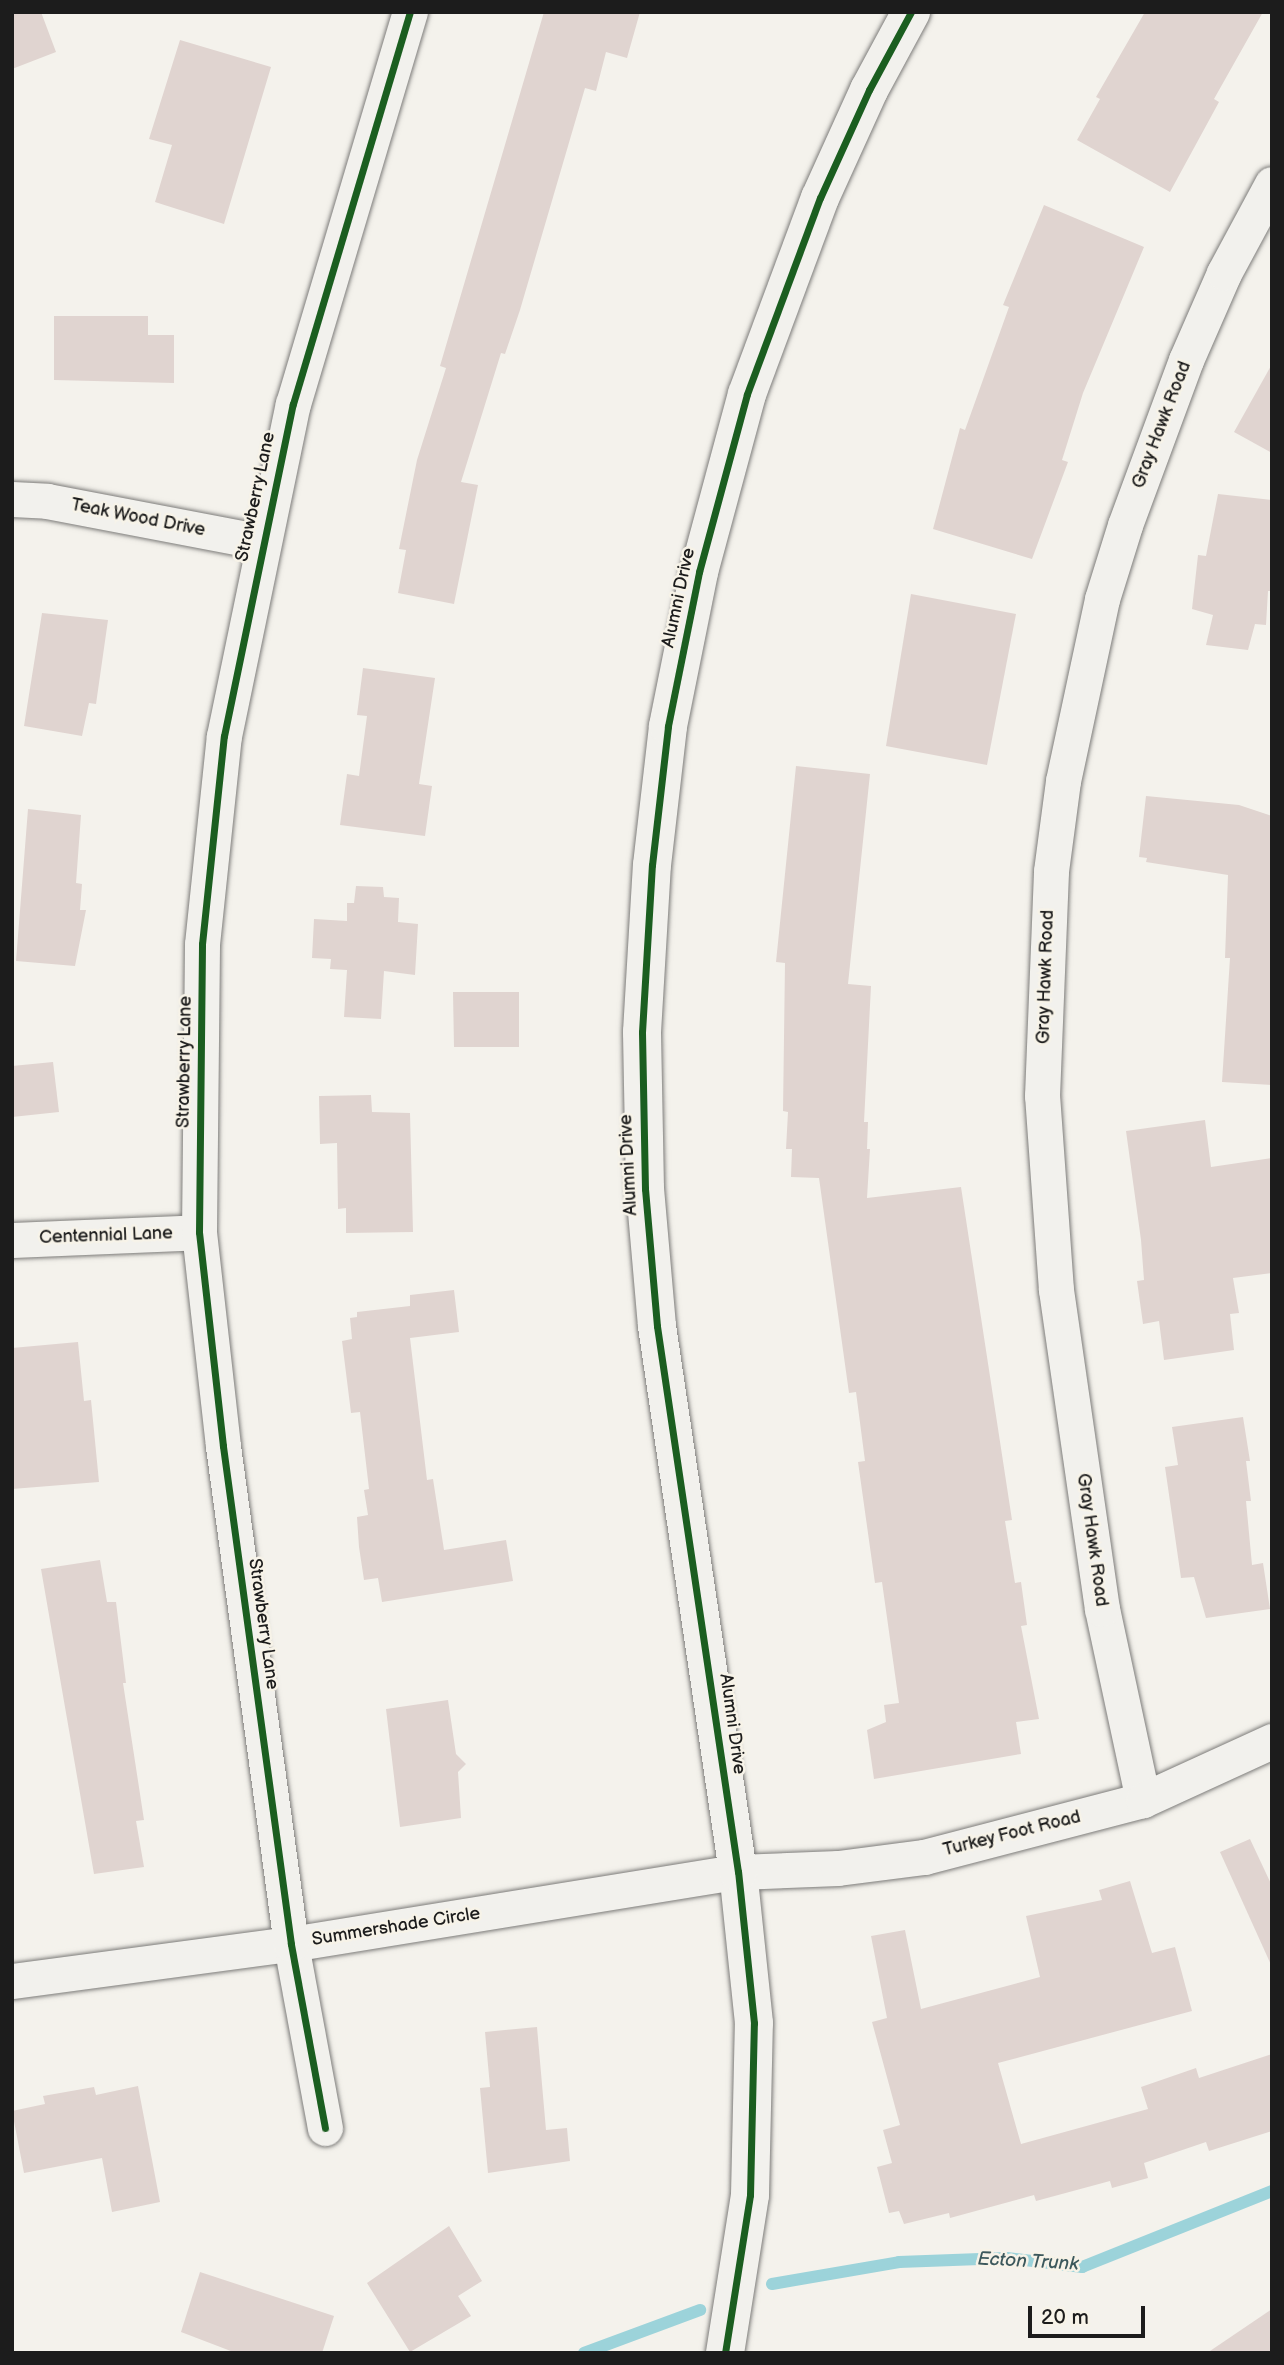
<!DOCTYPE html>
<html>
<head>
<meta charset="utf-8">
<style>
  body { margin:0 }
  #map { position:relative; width:1284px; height:2365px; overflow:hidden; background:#f4f2ec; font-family:"Balsamiq Sans",sans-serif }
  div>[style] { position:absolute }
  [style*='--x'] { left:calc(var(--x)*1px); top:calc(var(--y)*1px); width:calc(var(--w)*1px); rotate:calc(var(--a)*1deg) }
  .stream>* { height:12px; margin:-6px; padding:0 6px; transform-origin:6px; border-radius:6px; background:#9cd3da }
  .building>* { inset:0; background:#e0d4d0 }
  .roads { filter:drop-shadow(0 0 2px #7d7c7a) drop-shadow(0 0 2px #7d7c7a) }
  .street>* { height:35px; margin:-17.5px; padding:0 17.5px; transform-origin:17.5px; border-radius:17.5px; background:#f2f1ed }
  .secondary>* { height:38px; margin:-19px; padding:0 19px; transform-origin:19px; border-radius:19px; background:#f2f1ed }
  .cycleway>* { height:7px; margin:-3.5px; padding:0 3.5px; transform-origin:3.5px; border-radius:3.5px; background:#1b5e20 }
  span { translate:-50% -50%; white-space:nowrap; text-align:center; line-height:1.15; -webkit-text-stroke:5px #f7f3e8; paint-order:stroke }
  .street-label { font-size:18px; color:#1c1c1c }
  .water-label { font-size:19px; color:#3c585c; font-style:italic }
  .frame { position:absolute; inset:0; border:14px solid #1c1c1c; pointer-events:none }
  .scale { position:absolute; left:1028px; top:2306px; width:117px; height:32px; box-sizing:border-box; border:4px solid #1c1c1c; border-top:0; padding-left:9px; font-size:21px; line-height:24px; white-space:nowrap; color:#1c1c1c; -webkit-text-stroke:5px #f7f3e8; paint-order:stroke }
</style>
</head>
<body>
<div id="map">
  <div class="stream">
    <div style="--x:772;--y:2284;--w:129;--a:-9.8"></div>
    <div style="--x:899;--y:2262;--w:108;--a:-2.1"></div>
    <div style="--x:1007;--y:2258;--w:76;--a:6.8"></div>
    <div style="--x:1082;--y:2267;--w:205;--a:-21.8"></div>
    <div style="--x:584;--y:2353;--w:124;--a:-20.3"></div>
  </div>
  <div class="building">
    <div style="clip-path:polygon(12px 12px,41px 12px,56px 52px,12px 69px)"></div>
    <div style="clip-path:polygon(544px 12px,640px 12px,627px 58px,606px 52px,596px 91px,585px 88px,520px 310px,505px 354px,501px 353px,461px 482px,478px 485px,454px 604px,398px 593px,406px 550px,399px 549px,417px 460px,446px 368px,440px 366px)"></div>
    <div style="clip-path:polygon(1145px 12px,1263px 12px,1214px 99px,1219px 102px,1170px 192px,1077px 140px,1100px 99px,1096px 97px)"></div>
    <div style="clip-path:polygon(180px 40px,271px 67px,224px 224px,155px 202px,172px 145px,149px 139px)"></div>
    <div style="clip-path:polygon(1044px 205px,1144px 247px,1083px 393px,1062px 460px,1068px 462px,1032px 559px,933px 529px,960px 428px,965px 430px,1009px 307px,1003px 305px)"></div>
    <div style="clip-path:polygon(54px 316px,148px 316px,148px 335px,174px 335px,174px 383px,54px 380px)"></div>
    <div style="clip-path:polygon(1272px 364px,1272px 453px,1234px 432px)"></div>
    <div style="clip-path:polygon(1218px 494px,1272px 500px,1272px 591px,1268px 591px,1266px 625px,1255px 624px,1248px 650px,1206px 645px,1213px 615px,1192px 609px,1198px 555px,1206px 556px)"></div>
    <div style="clip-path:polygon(911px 594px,1016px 614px,987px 765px,886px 746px)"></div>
    <div style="clip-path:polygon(42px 613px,108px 620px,96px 704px,89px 703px,82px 736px,24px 726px)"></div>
    <div style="clip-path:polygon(363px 668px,435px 678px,419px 784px,432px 786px,425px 836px,340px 825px,347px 774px,359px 776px,367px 716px,357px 715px)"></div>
    <div style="clip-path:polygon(796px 766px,870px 774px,848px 984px,871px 986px,864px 1122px,868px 1122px,867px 1149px,870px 1149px,867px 1198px,961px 1187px,1012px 1520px,1005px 1521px,1015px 1583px,1021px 1582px,1027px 1625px,1021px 1626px,1039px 1719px,1016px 1722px,1021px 1754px,874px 1779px,867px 1730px,886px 1722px,884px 1705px,899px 1703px,882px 1582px,875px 1583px,858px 1462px,865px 1461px,856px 1392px,849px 1393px,819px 1178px,791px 1177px,792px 1149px,786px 1149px,788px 1112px,783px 1111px,785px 963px,776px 962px)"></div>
    <div style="clip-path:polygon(1146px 796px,1239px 805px,1272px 816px,1272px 1085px,1222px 1082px,1230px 958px,1225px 958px,1228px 875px,1146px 862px,1147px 858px,1139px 857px)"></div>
    <div style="clip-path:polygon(28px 809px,81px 815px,76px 883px,82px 884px,80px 910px,86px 910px,75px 966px,16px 961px)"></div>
    <div style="clip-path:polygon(356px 886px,383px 887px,384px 897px,399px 898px,398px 922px,418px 924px,415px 975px,384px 971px,381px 1019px,344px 1017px,347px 970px,330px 969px,331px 959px,312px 958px,314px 919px,347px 921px,347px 903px,354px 903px)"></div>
    <div style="clip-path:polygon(453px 992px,519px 992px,519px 1047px,454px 1047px)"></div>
    <div style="clip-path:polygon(53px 1062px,59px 1112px,12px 1117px,12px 1066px)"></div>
    <div style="clip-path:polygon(371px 1095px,372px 1112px,410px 1113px,413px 1232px,346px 1233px,346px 1208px,338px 1209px,337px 1143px,320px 1144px,319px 1096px)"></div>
    <div style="clip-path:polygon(1205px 1120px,1211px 1167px,1272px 1158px,1272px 1273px,1233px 1278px,1239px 1313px,1230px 1314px,1234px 1350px,1164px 1360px,1159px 1321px,1143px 1324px,1137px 1281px,1144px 1280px,1141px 1240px,1126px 1131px)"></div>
    <div style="clip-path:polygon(454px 1290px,459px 1332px,410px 1338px,427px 1480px,433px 1479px,444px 1550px,506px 1540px,513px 1581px,382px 1602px,378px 1578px,364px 1580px,359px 1547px,357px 1517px,368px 1515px,364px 1490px,369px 1489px,360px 1412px,351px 1413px,342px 1341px,352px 1339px,350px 1318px,357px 1317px,357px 1312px,410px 1306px,410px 1295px)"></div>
    <div style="clip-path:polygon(78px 1342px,84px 1401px,91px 1400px,99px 1482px,12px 1489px,12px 1348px)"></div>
    <div style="clip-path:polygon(1243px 1417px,1250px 1461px,1246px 1461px,1251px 1501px,1246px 1501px,1252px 1565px,1263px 1563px,1270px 1609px,1206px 1618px,1194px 1577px,1181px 1578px,1165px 1467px,1178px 1465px,1172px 1427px)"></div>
    <div style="clip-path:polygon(100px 1560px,107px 1602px,116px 1602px,126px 1683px,123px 1683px,144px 1820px,136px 1821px,144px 1867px,94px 1874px,41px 1569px)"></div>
    <div style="clip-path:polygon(448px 1700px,456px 1754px,466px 1764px,458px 1772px,461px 1818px,400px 1827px,386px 1709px)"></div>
    <div style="clip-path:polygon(1250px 1839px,1272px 1886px,1272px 1967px,1220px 1852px)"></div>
    <div style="clip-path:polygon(1130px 1881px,1152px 1953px,1175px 1947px,1192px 2011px,998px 2063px,1021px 2144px,1148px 2109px,1141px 2087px,1196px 2068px,1199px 2078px,1272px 2054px,1272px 2131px,1209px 2151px,1206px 2142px,1144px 2163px,1148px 2178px,1112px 2188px,1110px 2181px,1036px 2201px,1034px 2195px,950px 2218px,949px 2213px,904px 2224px,899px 2211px,889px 2213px,877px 2167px,892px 2163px,883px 2130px,900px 2125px,872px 2022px,887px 2018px,871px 1936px,905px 1930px,921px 2009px,1040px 1977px,1026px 1916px,1102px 1900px,1099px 1890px)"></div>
    <div style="clip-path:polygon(537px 2027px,546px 2130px,567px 2128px,570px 2161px,488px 2173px,480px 2088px,490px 2087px,485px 2032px)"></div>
    <div style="clip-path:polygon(138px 2086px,160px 2202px,112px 2212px,102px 2158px,24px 2173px,12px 2111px,45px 2104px,43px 2096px,94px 2087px,96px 2095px)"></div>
    <div style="clip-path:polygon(449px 2226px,482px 2281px,458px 2296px,471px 2316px,410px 2352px,367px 2283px)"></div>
    <div style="clip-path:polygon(200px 2272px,334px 2316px,322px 2353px,236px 2353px,181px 2332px)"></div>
    <div style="clip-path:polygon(1272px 2309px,1272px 2353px,1207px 2353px)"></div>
  </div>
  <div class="roads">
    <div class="street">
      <div style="--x:12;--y:499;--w:35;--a:3"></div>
      <div style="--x:47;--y:501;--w:219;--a:10.8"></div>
      <div style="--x:12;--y:1240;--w:187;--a:-2.4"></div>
      <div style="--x:1143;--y:1800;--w:195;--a:-102.1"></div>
      <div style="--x:1102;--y:1609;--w:322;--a:-98.2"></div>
      <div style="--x:1056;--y:1290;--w:195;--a:-94.1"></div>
      <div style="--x:1042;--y:1096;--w:225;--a:-87.7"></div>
      <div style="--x:1051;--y:871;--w:91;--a:-82.4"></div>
      <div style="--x:1063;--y:781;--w:186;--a:-77.9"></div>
      <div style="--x:1102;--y:599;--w:77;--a:-72.7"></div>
      <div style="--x:1125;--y:525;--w:176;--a:-69.7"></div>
      <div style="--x:1186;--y:360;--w:95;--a:-66.4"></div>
      <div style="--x:1224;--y:273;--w:101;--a:-61.7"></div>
      <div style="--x:12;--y:1981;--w:281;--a:-7.6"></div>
      <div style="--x:291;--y:1944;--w:453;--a:-9.2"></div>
      <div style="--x:738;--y:1872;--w:100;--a:-2.3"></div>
      <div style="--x:838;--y:1868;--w:87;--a:-7.3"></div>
      <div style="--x:924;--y:1857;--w:226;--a:-14.6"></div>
      <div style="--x:1143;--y:1800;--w:142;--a:-24.6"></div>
      <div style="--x:325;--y:2128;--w:187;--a:-100.5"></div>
      <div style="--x:291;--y:1944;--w:503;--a:-97.78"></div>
      <div style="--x:223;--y:1446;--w:215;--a:-96.4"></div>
      <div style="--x:199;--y:1232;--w:288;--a:-89.4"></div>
      <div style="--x:202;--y:944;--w:209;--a:-84"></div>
      <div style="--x:224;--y:736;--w:339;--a:-78.3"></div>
      <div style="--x:293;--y:404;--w:409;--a:-73.4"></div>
    </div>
    <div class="secondary">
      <div style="--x:725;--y:2353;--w:160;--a:-81"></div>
      <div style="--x:750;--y:2195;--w:172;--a:-88.7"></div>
      <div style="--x:754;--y:2023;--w:152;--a:-96"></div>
      <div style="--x:738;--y:1872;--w:552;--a:-98.44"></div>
      <div style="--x:657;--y:1326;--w:138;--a:-95"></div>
      <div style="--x:645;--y:1189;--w:157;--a:-91.1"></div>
      <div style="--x:642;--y:1032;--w:167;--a:-86.6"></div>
      <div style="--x:652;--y:865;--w:140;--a:-83.4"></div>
      <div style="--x:668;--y:726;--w:157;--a:-78.6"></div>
      <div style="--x:699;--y:572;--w:184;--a:-74.9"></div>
      <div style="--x:747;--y:394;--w:209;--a:-69.6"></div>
      <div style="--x:820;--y:198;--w:119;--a:-65.6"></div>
      <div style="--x:869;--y:90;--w:89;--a:-61.7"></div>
    </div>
  </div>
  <div class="cycleway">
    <div style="--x:325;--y:2128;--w:187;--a:-100.5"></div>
    <div style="--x:291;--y:1944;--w:503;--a:-97.78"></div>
    <div style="--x:223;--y:1446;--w:215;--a:-96.4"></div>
    <div style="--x:199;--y:1232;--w:288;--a:-89.4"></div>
    <div style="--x:202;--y:944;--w:209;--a:-84"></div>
    <div style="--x:224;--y:736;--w:339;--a:-78.3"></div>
    <div style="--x:293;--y:404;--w:409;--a:-73.4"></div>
    <div style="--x:725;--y:2353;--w:160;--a:-81"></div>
    <div style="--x:750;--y:2195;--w:172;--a:-88.7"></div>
    <div style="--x:754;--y:2023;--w:152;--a:-96"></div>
    <div style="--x:738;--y:1872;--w:552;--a:-98.44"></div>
    <div style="--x:657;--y:1326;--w:138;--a:-95"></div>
    <div style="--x:645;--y:1189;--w:157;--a:-91.1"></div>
    <div style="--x:642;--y:1032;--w:167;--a:-86.6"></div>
    <div style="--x:652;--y:865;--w:140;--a:-83.4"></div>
    <div style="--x:668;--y:726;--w:157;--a:-78.6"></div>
    <div style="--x:699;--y:572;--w:184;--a:-74.9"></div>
    <div style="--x:747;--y:394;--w:209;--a:-69.6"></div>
    <div style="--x:820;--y:198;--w:119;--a:-65.6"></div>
    <div style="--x:869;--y:90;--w:89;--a:-61.7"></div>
  </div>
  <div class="street-label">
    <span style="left:1162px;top:425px;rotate:-69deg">Gray Hawk Road</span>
    <span style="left:256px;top:497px;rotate:-78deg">Strawberry Lane</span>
    <span style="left:138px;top:518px;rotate:11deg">Teak Wood Drive</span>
    <span style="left:679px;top:598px;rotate:-78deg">Alumni Drive</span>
    <span style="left:1046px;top:977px;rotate:-88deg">Gray Hawk Road</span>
    <span style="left:185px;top:1062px;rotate:-89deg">Strawberry Lane</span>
    <span style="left:629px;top:1165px;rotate:-93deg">Alumni Drive</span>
    <span style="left:106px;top:1236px;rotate:-2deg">Centennial Lane</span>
    <span style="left:1092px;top:1540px;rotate:82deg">Gray Hawk Road</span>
    <span style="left:263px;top:1624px;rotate:82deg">Strawberry Lane</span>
    <span style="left:732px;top:1724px;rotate:82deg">Alumni Drive</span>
    <span style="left:1012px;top:1834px;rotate:-14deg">Turkey Foot Road</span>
    <span style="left:396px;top:1927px;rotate:-9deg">Summershade Circle</span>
  </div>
  <div class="water-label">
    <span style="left:1028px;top:2262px;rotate:3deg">Ecton Trunk</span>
  </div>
  <div class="frame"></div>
  <div class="scale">20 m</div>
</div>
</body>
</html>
